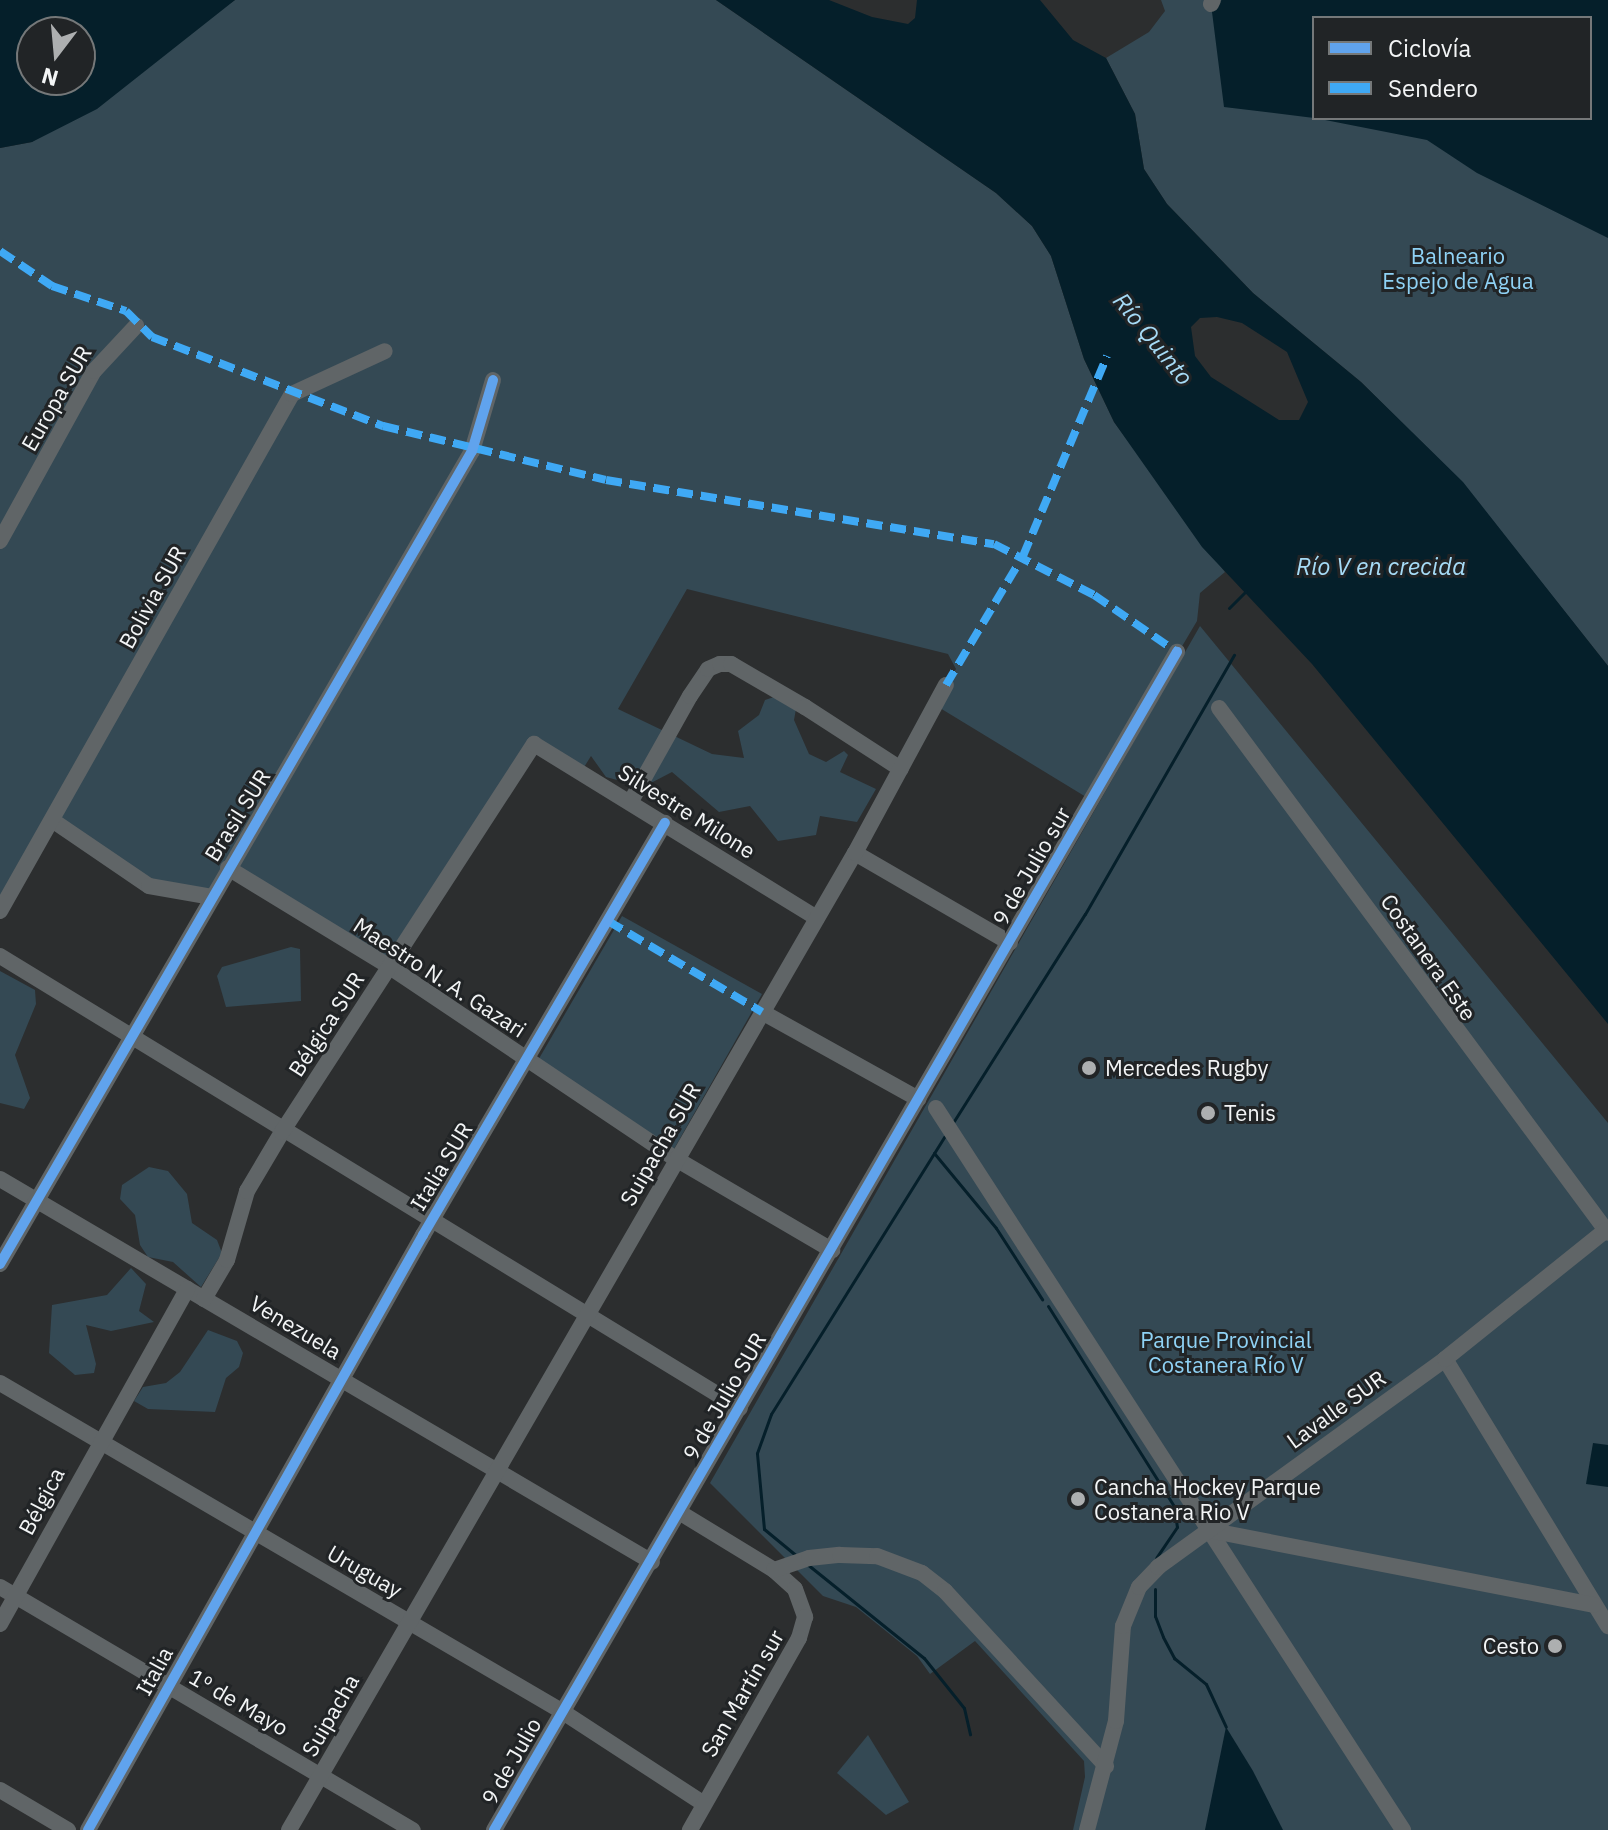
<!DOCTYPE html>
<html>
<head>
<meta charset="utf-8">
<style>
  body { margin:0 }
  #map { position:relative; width:1608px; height:1830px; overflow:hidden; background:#2c2e2f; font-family:"IBM Plex Sans",sans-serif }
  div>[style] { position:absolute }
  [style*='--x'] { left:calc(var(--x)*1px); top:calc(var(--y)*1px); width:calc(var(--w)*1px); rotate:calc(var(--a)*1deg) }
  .green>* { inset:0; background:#344954 }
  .water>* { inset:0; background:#051f2a }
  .stream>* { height:3px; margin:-1.5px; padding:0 1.5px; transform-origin:1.5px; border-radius:1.5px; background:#051f2a }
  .minor>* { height:16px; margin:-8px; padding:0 8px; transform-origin:8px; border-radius:8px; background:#606567 }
  .quiet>* { height:8px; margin-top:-4px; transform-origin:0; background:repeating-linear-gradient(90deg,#3fa9f5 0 16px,transparent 0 24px) }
  .cycleway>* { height:10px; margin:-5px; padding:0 5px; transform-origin:5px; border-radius:5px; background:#60a3ed }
  .dots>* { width:22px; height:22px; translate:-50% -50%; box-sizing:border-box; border:4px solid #212426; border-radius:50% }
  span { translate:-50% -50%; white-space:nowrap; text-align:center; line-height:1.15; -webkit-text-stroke:6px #212426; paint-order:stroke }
  .park-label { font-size:22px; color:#8fd2f5 }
  .street-label { font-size:22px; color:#f3f5f6 }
  .poi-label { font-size:22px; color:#f3f5f6 }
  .left { translate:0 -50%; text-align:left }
  .right { translate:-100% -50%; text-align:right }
  .water-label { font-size:24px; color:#a6dbf6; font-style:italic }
  .legend { position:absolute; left:1312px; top:16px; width:280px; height:104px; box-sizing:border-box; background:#212426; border:2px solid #757879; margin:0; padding:10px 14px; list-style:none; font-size:24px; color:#f3f5f6 }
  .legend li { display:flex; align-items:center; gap:16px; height:40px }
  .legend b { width:40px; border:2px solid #757879 }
  .north { position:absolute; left:16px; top:16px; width:80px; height:80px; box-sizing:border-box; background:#212426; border:2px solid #757879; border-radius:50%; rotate:196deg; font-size:22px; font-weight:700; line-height:32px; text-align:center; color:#f3f5f6 }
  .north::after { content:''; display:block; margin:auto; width:28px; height:36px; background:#adafb0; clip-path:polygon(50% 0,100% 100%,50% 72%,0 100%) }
</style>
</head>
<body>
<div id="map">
  <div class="green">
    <div style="clip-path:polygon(235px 0,716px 0,996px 193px,1032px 226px,1051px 256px,1084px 359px,1114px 422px,1225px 572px,1200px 593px,1197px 621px,1091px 800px,935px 705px,956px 669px,948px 654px,687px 589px,618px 709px,712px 754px,744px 758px,738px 731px,759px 715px,765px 700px,777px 696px,796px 709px,794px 720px,809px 754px,826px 762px,844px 751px,848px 755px,840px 772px,876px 789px,857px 822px,820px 816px,816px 835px,778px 841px,750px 806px,719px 812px,672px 772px,649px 784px,632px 784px,606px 777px,591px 756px,581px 772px,534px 744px,390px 967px,228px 868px,212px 897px,149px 886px,54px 822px,0 911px,0 148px,32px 142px)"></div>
    <div style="clip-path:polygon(evenodd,1161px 0,1608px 0,1608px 666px,1462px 482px,1361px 382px,1253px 293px,1167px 204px,1144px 169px,1135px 114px,1106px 58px,1149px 32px,1165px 11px,1161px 0,1314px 18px,1590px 18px,1590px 118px,1314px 118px,1314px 18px)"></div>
    <div style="clip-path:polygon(1200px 626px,1608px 1123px,1608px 1830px,1073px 1830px,1085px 1777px,1084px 1761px,975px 1641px,930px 1674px,917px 1656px,856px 1607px,823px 1596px,710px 1483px)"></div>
    <div style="clip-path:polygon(622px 916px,762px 994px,674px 1149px,537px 1062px)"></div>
    <div style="clip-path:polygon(291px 947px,300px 949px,301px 1001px,226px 1007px,217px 976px,222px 967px)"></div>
    <div style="clip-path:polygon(0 971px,35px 990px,36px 1004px,15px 1055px,30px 1098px,24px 1109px,0 1103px)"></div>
    <div style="clip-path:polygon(149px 1167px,168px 1171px,187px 1194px,192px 1223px,217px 1240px,222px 1253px,201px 1287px,173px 1262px,148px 1257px,140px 1245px,135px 1215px,120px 1199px,122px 1185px)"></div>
    <div style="clip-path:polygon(131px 1268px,146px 1284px,139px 1311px,154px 1322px,111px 1331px,86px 1325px,96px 1364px,94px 1373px,75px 1375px,49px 1353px,52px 1305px,107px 1295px)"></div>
    <div style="clip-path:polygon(208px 1330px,237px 1341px,243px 1353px,239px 1367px,226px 1378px,215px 1412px,148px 1409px,134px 1401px,143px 1387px,166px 1383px,180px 1372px)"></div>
    <div style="clip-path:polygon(868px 1735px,909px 1802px,886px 1815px,837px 1773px)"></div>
  </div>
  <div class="water">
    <div style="clip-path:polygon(evenodd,0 0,235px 0,97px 109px,32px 142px,0 148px,0 0,80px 32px,80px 80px,32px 80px,32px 32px,80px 32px)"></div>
    <div style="clip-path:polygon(evenodd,716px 0,829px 0,872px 17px,908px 24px,915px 18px,917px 0,1040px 0,1073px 40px,1106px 58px,1135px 114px,1144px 169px,1167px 204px,1253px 293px,1361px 382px,1463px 482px,1608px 666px,1608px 1024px,1312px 664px,1202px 547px,1114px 422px,1084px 359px,1051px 256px,1032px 226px,996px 193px,716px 0,1217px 317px,1242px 323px,1287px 352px,1308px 402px,1299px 420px,1279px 420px,1211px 377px,1195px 356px,1191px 327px,1200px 318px,1217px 317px)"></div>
    <div style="clip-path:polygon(1222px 0,1608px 0,1608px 238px,1477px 173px,1427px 140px,1315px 118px,1590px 118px,1590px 18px,1314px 18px,1314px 118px,1224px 107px,1211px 4px)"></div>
    <div style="clip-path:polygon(1593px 1443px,1608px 1445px,1608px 1487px,1586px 1484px)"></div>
    <div style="clip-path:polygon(1226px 1727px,1253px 1771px,1283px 1830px,1205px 1830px)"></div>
  </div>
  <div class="stream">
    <div style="--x:1229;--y:608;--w:24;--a:-45"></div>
    <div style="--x:954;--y:1121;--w:245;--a:-57.7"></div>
    <div style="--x:1085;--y:914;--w:299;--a:-60.1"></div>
    <div style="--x:934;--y:1153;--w:97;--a:50.4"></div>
    <div style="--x:996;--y:1228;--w:85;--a:57.1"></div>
    <div style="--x:1048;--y:1306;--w:236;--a:57.8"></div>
    <div style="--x:1174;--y:1506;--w:21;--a:82"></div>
    <div style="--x:1177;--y:1527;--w:37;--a:124"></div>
    <div style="--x:798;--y:1557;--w:44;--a:-140.5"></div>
    <div style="--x:764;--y:1529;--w:76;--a:-95.3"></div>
    <div style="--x:757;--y:1453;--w:41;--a:-70.3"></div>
    <div style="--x:771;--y:1414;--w:327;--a:-58"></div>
    <div style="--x:807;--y:1564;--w:150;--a:38.8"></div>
    <div style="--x:924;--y:1658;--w:64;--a:51.3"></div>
    <div style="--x:964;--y:1708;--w:27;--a:77"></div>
    <div style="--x:1155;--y:1589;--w:27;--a:90"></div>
    <div style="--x:1155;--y:1616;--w:22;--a:69"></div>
    <div style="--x:1163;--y:1637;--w:24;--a:62"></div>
    <div style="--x:1174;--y:1658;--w:41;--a:39.1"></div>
    <div style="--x:1206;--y:1684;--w:47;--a:65.1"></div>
  </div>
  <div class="minor">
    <div style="--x:1211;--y:4;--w:4;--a:-63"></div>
    <div style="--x:0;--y:541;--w:194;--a:-61.1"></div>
    <div style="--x:94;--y:371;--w:62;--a:-47"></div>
    <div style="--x:1219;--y:708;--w:653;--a:53.46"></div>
    <div style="--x:631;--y:801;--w:120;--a:-60.7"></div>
    <div style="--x:690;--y:696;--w:32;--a:-56"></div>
    <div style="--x:708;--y:669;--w:13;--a:-23"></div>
    <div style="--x:720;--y:664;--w:11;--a:0"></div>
    <div style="--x:731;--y:664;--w:86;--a:30.2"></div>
    <div style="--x:805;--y:707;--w:114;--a:32.9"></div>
    <div style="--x:52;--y:820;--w:117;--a:34.2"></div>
    <div style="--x:149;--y:886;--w:64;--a:9.9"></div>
    <div style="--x:855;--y:853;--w:179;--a:30.1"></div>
    <div style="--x:228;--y:868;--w:190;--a:31.4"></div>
    <div style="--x:390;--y:967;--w:344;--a:33.9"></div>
    <div style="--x:676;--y:1159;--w:181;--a:30.3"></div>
    <div style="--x:0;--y:911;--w:594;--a:-60.54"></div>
    <div style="--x:292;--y:394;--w:102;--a:-24.8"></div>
    <div style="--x:0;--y:956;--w:867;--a:31.42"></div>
    <div style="--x:762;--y:1012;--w:179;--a:29.1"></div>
    <div style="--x:936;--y:1108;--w:860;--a:57.1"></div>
    <div style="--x:0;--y:1179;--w:756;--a:30.43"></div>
    <div style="--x:0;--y:1264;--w:940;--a:-59.86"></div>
    <div style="--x:472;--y:451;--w:74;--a:-73.5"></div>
    <div style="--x:204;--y:1299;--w:45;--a:-59.5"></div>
    <div style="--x:227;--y:1260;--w:72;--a:-73.8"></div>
    <div style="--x:247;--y:1191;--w:69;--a:-59.3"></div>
    <div style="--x:282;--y:1132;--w:463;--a:-57"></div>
    <div style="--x:534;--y:744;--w:332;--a:31.6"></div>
    <div style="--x:1445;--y:1359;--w:313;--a:58.6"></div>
    <div style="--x:0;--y:1383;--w:652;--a:30.3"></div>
    <div style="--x:563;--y:1712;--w:168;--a:33.1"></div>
    <div style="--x:679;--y:1512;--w:111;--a:31.4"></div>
    <div style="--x:774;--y:1570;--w:28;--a:42"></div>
    <div style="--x:795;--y:1589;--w:30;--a:70"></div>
    <div style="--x:805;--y:1617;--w:22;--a:106"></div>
    <div style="--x:799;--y:1638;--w:221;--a:119.6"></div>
    <div style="--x:1208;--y:1530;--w:393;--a:11"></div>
    <div style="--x:774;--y:1570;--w:37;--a:-19"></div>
    <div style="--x:809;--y:1558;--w:31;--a:-6"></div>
    <div style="--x:840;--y:1555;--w:37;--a:2"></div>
    <div style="--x:877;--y:1556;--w:48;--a:20.7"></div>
    <div style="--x:922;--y:1573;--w:29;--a:38"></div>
    <div style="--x:945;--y:1591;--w:238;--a:47.4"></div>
    <div style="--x:0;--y:1587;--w:479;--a:30.5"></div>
    <div style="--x:0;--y:1624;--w:384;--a:-60.8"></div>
    <div style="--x:0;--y:1790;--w:79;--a:30.5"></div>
    <div style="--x:88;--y:1830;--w:683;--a:-60.62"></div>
    <div style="--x:423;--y:1235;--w:478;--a:-59.6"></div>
    <div style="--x:289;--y:1830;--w:1129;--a:-59.92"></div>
    <div style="--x:855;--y:853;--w:191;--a:-61.6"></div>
    <div style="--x:494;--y:1830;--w:1362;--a:-59.9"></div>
    <div style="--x:1087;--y:1830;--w:113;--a:-75.1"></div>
    <div style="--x:1116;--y:1721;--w:95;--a:-85.8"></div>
    <div style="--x:1123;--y:1626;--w:42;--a:-67.7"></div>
    <div style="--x:1139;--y:1587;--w:28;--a:-46"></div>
    <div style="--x:1158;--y:1567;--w:354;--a:-35.9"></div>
    <div style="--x:1445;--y:1359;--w:205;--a:-38.7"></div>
  </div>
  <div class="quiet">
    <div style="--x:0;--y:251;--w:63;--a:33.9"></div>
    <div style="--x:52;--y:286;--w:78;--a:18.7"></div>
    <div style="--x:126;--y:311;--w:37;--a:45"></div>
    <div style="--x:152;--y:337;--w:248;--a:21.1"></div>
    <div style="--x:383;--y:426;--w:229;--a:13.6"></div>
    <div style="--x:606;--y:480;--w:393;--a:9.4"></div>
    <div style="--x:994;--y:544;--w:112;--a:27"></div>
    <div style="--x:1094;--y:595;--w:101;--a:34.5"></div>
    <div style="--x:946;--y:685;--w:150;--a:-59.2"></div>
    <div style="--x:1023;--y:556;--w:217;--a:-67.2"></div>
    <div style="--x:608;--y:921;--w:179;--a:30.6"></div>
  </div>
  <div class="cycleway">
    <div style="--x:0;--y:1264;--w:940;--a:-59.86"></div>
    <div style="--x:472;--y:451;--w:74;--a:-73.5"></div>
    <div style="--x:88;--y:1830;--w:683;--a:-60.62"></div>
    <div style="--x:423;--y:1235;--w:478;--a:-59.6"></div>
    <div style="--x:494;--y:1830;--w:1362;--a:-59.9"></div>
  </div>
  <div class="dots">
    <div style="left:1089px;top:1068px;background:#adafb0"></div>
    <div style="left:1208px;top:1113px;background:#adafb0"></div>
    <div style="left:1078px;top:1499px;background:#adafb0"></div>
    <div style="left:1555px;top:1646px;background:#adafb0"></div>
  </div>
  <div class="park-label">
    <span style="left:1458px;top:268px">Balneario<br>Espejo de Agua</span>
    <span style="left:1226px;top:1352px">Parque Provincial<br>Costanera Río V</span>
  </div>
  <div class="street-label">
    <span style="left:56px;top:398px;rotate:-60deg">Europa SUR</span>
    <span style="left:152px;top:597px;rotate:-61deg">Bolivia SUR</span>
    <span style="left:687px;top:811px;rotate:32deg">Silvestre Milone</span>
    <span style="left:237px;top:815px;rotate:-58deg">Brasil SUR</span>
    <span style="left:1031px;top:866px;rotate:-60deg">9 de Julio sur</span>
    <span style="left:1429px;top:957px;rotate:55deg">Costanera Este</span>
    <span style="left:440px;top:977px;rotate:33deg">Maestro N. A. Gazari</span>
    <span style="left:326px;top:1024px;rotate:-57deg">Bélgica SUR</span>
    <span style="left:660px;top:1144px;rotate:-60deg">Suipacha SUR</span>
    <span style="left:441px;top:1166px;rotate:-59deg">Italia SUR</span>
    <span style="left:296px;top:1327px;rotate:31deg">Venezuela</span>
    <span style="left:724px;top:1396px;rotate:-60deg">9 de Julio SUR</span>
    <span style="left:1336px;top:1409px;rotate:-36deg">Lavalle SUR</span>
    <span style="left:41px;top:1501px;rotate:-62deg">Bélgica</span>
    <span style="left:365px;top:1571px;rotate:30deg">Uruguay</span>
    <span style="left:154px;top:1671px;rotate:-61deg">Italia</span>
    <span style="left:742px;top:1693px;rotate:-60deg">San Martín sur</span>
    <span style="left:239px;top:1702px;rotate:30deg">1º de Mayo</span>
    <span style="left:330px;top:1715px;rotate:-60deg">Suipacha</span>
    <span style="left:511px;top:1761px;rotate:-60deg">9 de Julio</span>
  </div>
  <div class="poi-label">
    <span class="left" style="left:1105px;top:1068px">Mercedes Rugby</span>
    <span class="left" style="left:1224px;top:1113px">Tenis</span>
    <span class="left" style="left:1094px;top:1499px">Cancha Hockey Parque<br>Costanera Rio V</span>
    <span class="right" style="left:1539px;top:1646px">Cesto</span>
  </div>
  <div class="water-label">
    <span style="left:1153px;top:339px;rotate:51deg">Río Quinto</span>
    <span style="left:1381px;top:567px">Río V en crecida</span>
  </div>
  <ul class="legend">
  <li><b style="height:10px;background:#60a3ed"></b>Ciclovía</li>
  <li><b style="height:10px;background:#3fa9f5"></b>Sendero</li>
  </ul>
  <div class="north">N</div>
</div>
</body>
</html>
